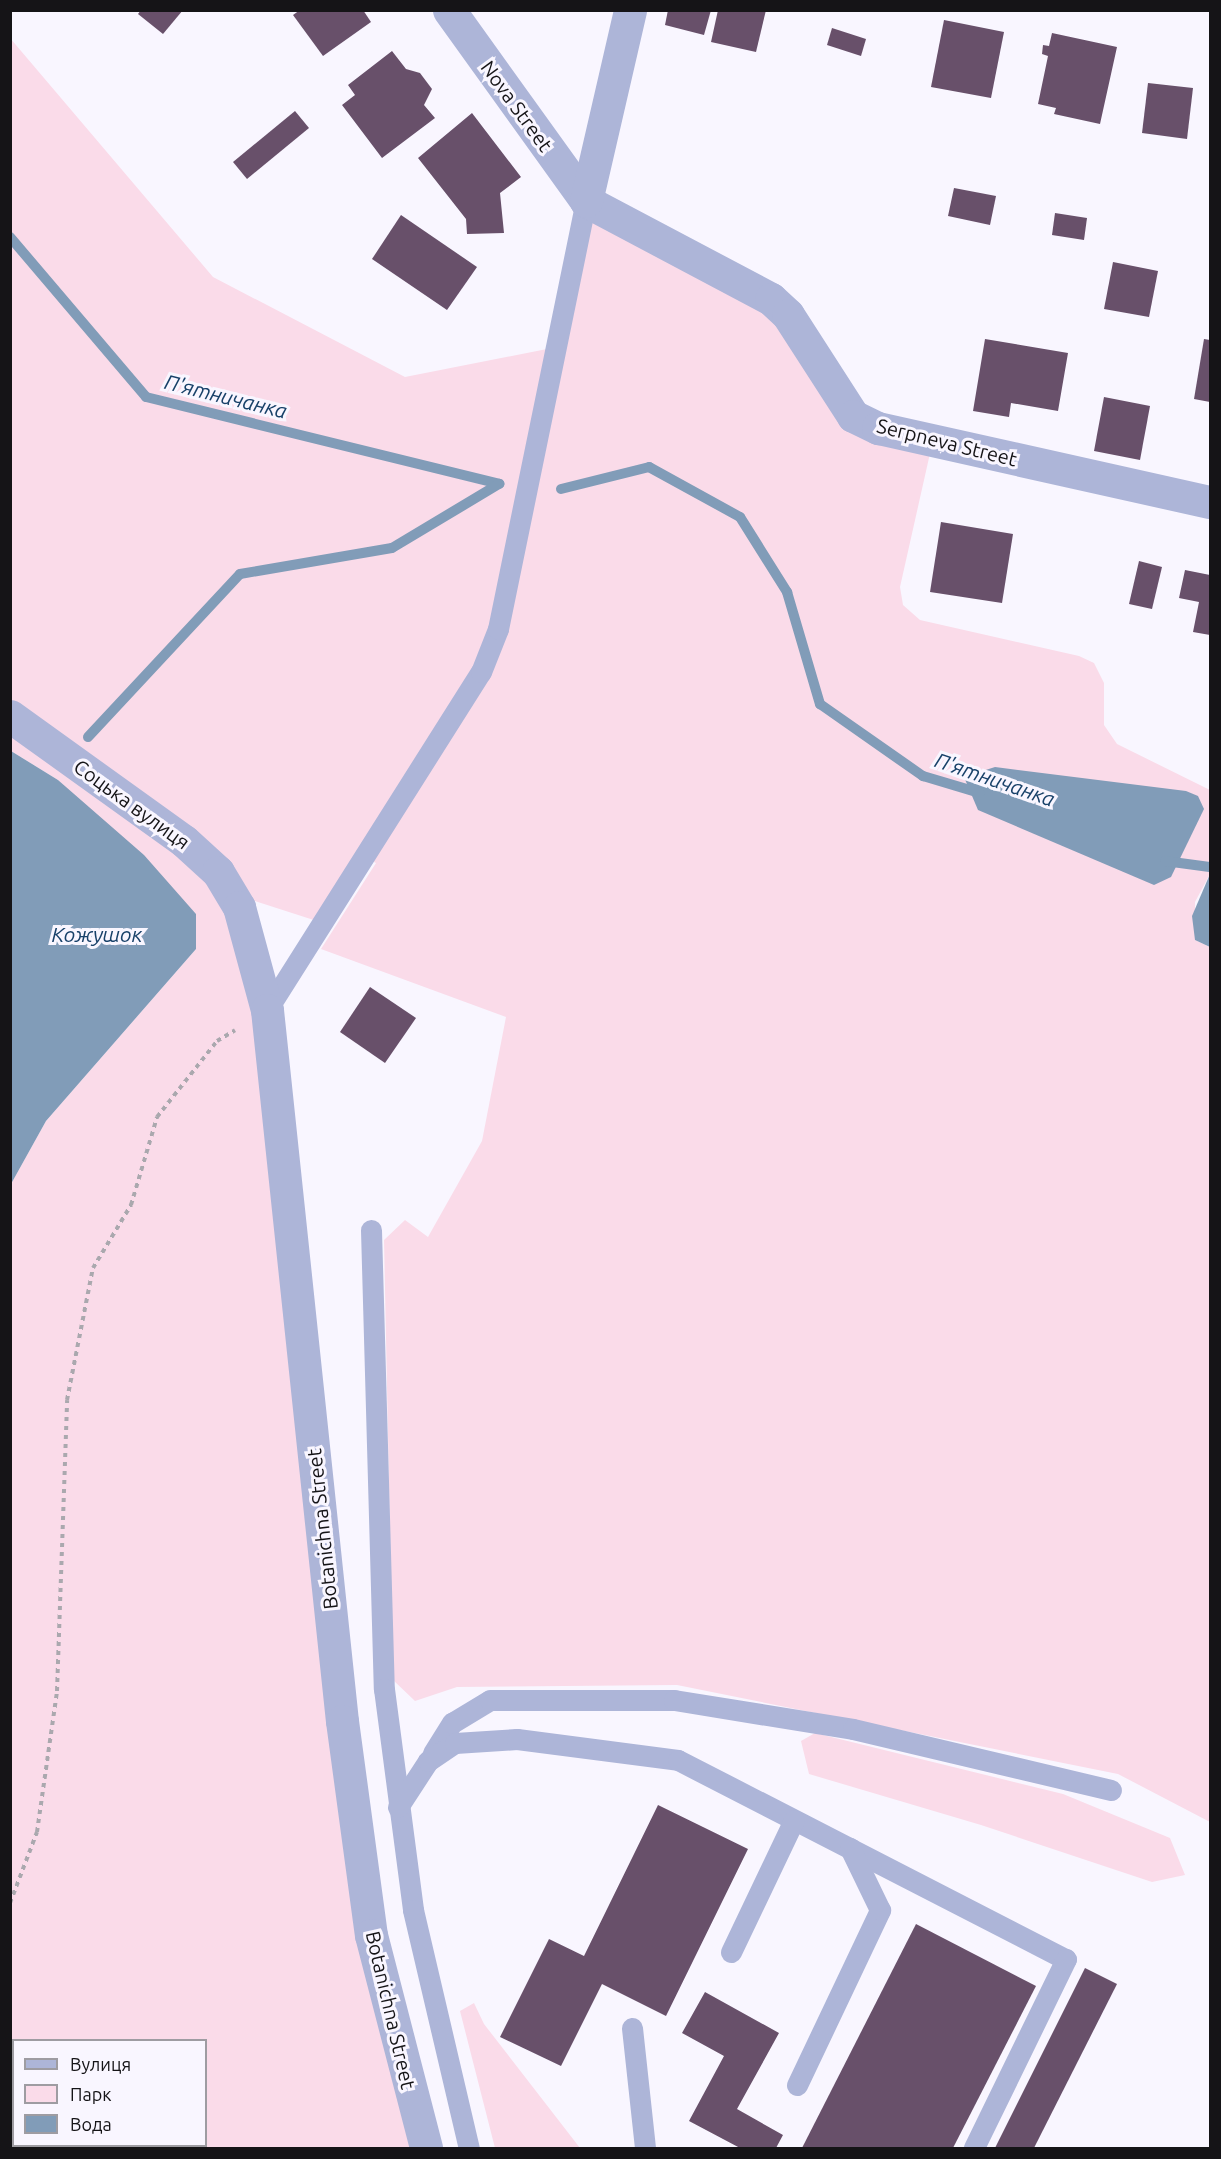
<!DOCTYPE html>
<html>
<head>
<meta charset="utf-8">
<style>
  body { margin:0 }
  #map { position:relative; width:1221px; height:2159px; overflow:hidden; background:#f9f6ff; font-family:Ubuntu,sans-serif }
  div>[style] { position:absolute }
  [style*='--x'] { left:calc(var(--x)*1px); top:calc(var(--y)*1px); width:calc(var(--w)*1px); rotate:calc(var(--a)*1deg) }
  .green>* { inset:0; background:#fadbe9 }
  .water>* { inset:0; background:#819cb8 }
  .stream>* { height:10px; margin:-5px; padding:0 5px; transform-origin:5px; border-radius:5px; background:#819cb8 }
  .building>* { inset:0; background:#68506a }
  .path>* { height:4px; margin-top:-2px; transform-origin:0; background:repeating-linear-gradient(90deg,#aaa8ae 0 4.5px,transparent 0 9px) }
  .lane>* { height:21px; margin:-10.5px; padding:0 10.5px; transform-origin:10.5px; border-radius:10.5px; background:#adb5d8 }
  .street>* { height:33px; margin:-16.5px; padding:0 16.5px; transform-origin:16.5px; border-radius:16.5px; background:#adb5d8 }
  span { translate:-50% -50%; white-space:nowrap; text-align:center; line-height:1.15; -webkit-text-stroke:6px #f9f6ff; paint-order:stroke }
  .street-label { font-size:20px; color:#151417 }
  .water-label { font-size:21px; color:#184169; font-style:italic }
  .frame { position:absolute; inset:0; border:12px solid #151417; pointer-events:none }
  .legend { position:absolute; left:12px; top:2039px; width:195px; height:108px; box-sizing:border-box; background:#f9f6ff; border:2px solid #9e9ca2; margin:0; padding:8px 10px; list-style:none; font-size:18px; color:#151417 }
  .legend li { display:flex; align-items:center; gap:12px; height:30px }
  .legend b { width:30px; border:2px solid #9e9ca2 }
</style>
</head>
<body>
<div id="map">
  <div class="green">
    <div style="clip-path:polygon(evenodd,10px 38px,213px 277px,405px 377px,557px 347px,586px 201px,771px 299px,853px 416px,933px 440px,900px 587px,903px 605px,920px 620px,1079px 656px,1094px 663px,1104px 683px,1104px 725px,1117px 744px,1210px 790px,1210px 874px,1195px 902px,1195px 940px,1210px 947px,1210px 1822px,1118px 1774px,677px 1685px,457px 1687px,415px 1701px,393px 1680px,384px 1240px,405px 1220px,428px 1237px,482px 1141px,506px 1017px,321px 949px,376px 863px,364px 857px,323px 923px,236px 895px,258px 1012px,334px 1713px,419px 2148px,11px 2148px,11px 1184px,46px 1121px,196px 949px,196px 914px,58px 780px,11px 751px,10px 38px,14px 2040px,206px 2040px,206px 2146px,14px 2146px,14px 2040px)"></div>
    <div style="clip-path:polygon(815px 1733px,1063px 1794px,1170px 1838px,1185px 1875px,1152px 1882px,981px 1825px,809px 1774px,801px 1741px)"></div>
    <div style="clip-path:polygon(474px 2003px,484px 2024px,580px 2148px,495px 2148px,460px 2011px)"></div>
  </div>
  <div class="water">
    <div style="clip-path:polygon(11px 751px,58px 780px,144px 855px,196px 914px,196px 949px,46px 1121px,11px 1184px)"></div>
    <div style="clip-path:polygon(995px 767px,1186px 791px,1198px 796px,1204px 809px,1171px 877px,1154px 885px,978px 810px,964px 777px)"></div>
    <div style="clip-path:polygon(1210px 874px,1210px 947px,1195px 940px,1192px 916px)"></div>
  </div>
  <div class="stream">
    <div style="--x:10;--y:237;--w:210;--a:49.6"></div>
    <div style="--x:146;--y:397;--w:364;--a:13.8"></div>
    <div style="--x:561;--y:489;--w:91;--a:-14"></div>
    <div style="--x:649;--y:467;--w:104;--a:28.8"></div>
    <div style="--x:740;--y:517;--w:89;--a:57.9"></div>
    <div style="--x:787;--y:592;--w:117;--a:73.6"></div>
    <div style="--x:820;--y:704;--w:126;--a:35"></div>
    <div style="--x:923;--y:776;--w:59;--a:16.6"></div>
    <div style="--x:88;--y:737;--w:223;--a:-47"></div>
    <div style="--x:240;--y:574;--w:154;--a:-9.7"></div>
    <div style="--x:392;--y:548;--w:125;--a:-30.9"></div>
    <div style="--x:1165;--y:861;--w:45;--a:7.6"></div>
  </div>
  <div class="building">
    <div style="clip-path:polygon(141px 10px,183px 10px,163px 34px,138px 14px)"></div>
    <div style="clip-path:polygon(300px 10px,363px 10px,371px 22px,323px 56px,293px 15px)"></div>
    <div style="clip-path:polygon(668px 10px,711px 10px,704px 35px,665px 25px)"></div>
    <div style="clip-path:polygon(718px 10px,766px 10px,756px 52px,711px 42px)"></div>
    <div style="clip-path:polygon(944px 20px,1004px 32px,991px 98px,931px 87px)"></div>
    <div style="clip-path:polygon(832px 28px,866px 39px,861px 56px,827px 45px)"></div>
    <div style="clip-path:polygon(1052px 33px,1117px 47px,1100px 124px,1054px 114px,1056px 108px,1038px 104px,1048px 56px,1042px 54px,1043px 45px,1049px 46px)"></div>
    <div style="clip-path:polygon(392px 51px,406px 69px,420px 73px,432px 89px,424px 105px,435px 118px,382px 158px,342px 105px,355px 95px,348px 85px)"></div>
    <div style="clip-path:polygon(1148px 83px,1193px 88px,1187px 139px,1142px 133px)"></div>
    <div style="clip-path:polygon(295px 111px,309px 128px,247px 179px,233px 162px)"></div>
    <div style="clip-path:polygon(472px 113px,521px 177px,500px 193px,504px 233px,467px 234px,466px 219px,418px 158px)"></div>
    <div style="clip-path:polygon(954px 188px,996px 196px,990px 225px,948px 216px)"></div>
    <div style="clip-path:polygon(1055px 213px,1087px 218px,1084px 240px,1052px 235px)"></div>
    <div style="clip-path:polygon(401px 215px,477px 267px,447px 310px,372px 259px)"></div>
    <div style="clip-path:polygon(1113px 262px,1158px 271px,1149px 317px,1104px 309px)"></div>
    <div style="clip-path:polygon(985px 339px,1068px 353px,1058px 411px,1011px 403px,1009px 417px,973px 411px)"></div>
    <div style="clip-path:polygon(1204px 339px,1210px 340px,1210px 402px,1194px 399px)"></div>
    <div style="clip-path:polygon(1104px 397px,1150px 406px,1140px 460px,1094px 451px)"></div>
    <div style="clip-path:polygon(941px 522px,1013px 534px,1002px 603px,930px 592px)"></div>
    <div style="clip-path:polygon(1139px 561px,1162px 567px,1152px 609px,1129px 604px)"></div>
    <div style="clip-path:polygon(1185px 570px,1210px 575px,1210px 635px,1193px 632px,1199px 602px,1179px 598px)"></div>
    <div style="clip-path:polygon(370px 987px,416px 1018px,385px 1063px,340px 1032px)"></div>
    <div style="clip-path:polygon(658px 1805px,748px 1849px,666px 2016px,602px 1984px,561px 2066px,500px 2037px,549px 1939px,584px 1956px)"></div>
    <div style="clip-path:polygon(916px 1924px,1036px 1986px,953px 2148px,802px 2148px)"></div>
    <div style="clip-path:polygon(1085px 1968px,1117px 1984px,1034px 2148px,995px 2148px)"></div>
    <div style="clip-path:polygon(705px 1992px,779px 2033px,737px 2109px,783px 2135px,776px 2148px,740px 2148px,689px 2121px,724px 2056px,682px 2033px)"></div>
  </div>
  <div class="path">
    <div style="--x:10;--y:1903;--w:76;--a:-69.2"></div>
    <div style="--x:37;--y:1832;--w:142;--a:-81.9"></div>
    <div style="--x:57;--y:1691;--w:291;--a:-88"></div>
    <div style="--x:67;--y:1400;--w:135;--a:-78.9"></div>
    <div style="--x:93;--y:1268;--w:74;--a:-58.9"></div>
    <div style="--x:131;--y:1205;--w:92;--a:-73.5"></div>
    <div style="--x:157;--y:1117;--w:97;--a:-51.7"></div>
    <div style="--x:217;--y:1041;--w:21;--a:-31"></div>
  </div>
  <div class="lane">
    <div style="--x:267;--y:1010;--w:400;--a:-57.7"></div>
    <div style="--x:481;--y:672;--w:46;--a:-68.4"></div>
    <div style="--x:498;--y:629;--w:437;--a:-78.4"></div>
    <div style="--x:371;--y:1230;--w:459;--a:88.4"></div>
    <div style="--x:384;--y:1689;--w:223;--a:82.5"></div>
    <div style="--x:413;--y:1910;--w:244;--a:76.8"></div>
    <div style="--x:433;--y:1753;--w:36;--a:-58"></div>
    <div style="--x:452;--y:1723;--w:44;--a:-31.2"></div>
    <div style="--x:490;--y:1700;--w:184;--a:0"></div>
    <div style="--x:674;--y:1700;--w:181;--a:9.2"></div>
    <div style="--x:853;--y:1729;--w:265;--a:13.3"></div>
    <div style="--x:398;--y:1807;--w:55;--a:-56.9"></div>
    <div style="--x:428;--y:1761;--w:32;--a:-34"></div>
    <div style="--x:455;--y:1743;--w:62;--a:-3.7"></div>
    <div style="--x:517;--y:1739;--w:162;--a:7.4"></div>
    <div style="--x:678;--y:1760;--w:436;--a:27.2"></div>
    <div style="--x:1066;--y:1959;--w:210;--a:116"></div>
    <div style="--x:731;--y:1952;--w:146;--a:-64.5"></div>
    <div style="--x:632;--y:2028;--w:121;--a:83.8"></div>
    <div style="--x:797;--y:2085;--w:194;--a:-64.6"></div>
    <div style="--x:880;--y:1910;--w:69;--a:-115.8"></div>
  </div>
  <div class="street">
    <div style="--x:449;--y:10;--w:235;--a:54.3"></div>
    <div style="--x:586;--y:201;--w:209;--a:27.9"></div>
    <div style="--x:771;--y:299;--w:23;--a:43"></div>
    <div style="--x:788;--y:315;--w:120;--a:57.2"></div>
    <div style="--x:853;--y:416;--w:28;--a:26"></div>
    <div style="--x:878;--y:428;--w:340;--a:12.6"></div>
    <div style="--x:586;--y:201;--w:196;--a:-77"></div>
    <div style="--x:10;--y:716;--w:214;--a:35.7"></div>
    <div style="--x:184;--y:841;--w:46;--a:42.4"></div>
    <div style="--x:218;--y:872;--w:41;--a:59"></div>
    <div style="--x:239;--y:907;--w:107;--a:74.8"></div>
    <div style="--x:267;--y:1010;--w:715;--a:83.98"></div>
    <div style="--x:342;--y:1721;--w:216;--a:82.3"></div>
    <div style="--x:371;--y:1935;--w:220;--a:75.5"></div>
  </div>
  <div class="street-label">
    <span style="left:517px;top:106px;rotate:54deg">Nova Street</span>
    <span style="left:947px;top:442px;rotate:14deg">Serpneva Street</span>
    <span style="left:132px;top:804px;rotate:36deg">Соцька вулиця</span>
    <span style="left:322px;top:1529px;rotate:-96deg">Botanichna Street</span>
    <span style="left:391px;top:2010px;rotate:77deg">Botanichna Street</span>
  </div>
  <div class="water-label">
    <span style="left:226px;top:396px;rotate:14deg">П'ятничанка</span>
    <span style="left:995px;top:779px;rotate:19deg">П'ятничанка</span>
    <span style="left:97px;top:934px">Кожушок</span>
  </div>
  <div class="frame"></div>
  <ul class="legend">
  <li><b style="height:8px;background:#adb5d8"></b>Вулиця</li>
  <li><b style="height:16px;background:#fadbe9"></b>Парк</li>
  <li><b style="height:16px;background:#819cb8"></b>Вода</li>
  </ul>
</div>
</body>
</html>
